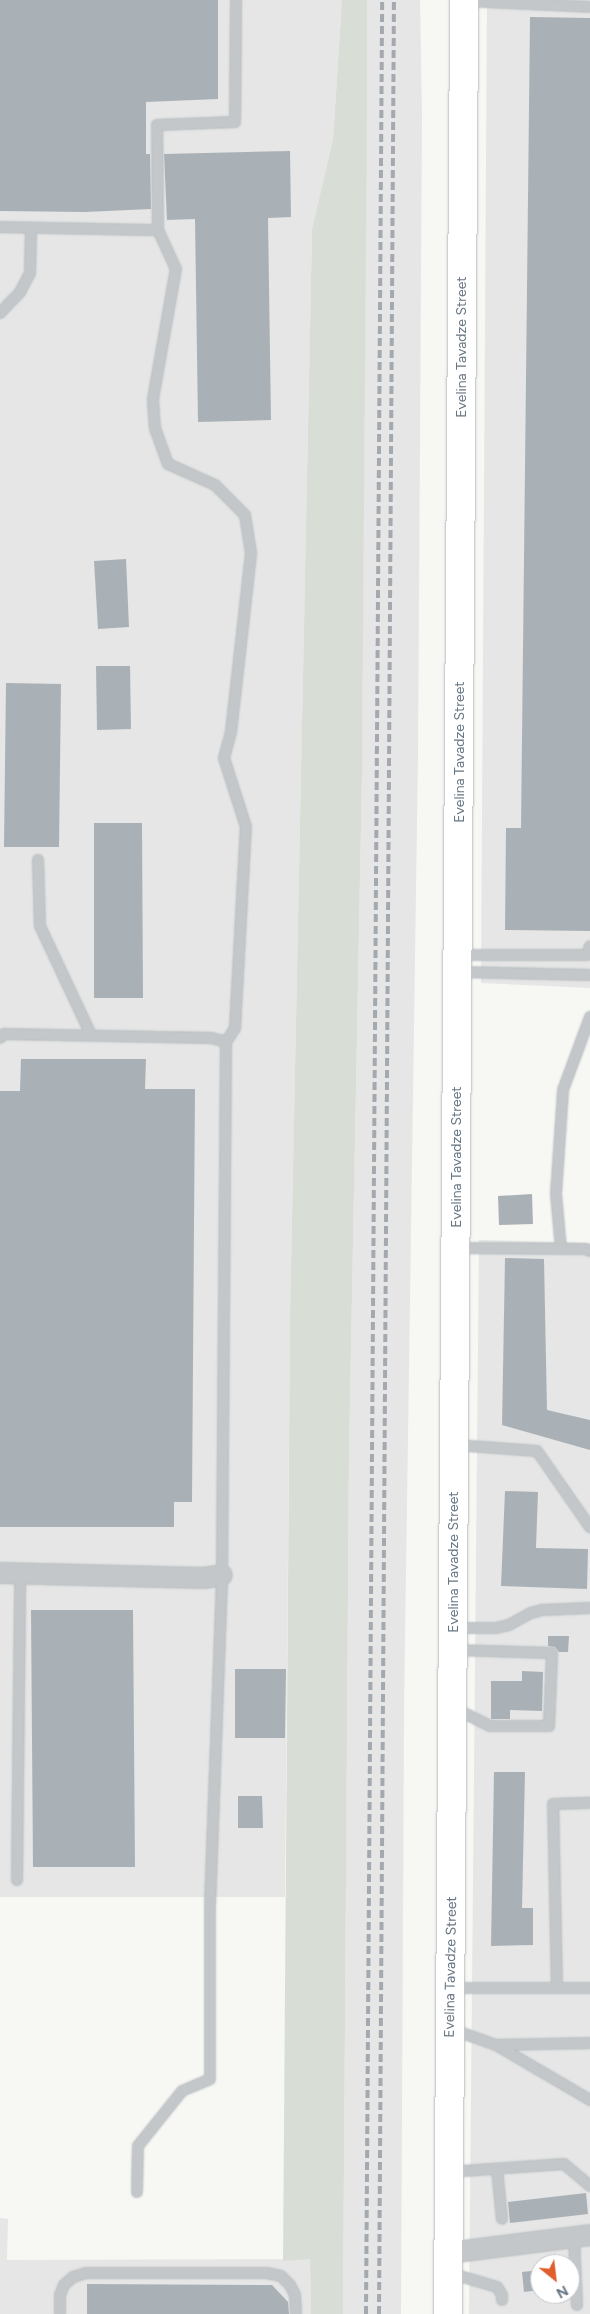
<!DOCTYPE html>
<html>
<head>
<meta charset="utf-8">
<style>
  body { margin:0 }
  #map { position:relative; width:590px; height:2314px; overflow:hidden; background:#f7f7f4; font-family:Figtree,sans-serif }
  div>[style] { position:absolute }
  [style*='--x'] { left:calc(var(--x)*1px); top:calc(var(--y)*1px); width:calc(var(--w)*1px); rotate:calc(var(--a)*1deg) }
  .built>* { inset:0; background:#e5e6e5 }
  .green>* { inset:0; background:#d8ded5 }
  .building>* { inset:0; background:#aab1b6 }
  .roads { filter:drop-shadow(0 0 1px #b5babe) drop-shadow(0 0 1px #b5babe) }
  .lane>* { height:10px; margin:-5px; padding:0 5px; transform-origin:5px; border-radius:5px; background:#c3c7ca }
  .street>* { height:20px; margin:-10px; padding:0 10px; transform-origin:10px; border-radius:10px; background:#c3c7ca }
  .secondary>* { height:28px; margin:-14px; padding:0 14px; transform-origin:14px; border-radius:14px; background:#fff }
  .rail>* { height:4px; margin-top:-2px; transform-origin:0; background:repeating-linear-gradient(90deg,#a4a9af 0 8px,transparent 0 12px) }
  span { translate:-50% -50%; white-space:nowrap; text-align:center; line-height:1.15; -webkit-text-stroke:5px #fff; paint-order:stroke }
  .street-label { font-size:14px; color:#677684 }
  .north { position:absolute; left:530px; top:2254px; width:50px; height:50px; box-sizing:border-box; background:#fff; border:1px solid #c2c8ce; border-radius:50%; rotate:151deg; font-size:14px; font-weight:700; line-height:20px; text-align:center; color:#677684 }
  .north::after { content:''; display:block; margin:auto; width:18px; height:22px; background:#df5e2c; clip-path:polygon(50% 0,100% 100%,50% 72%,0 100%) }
</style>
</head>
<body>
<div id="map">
  <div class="built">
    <div style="clip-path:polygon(0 0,342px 0,333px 139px,312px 229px,290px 1316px,285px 1897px,0 1897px)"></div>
    <div style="clip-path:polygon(367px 0,420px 0,422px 115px,418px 752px,404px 1708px,401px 2314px,343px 2314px,349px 1453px,362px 776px)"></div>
    <div style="clip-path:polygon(487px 0,590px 0,590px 988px,481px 983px)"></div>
    <div style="clip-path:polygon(evenodd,479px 1240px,590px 1243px,590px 2314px,469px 2314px,479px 1240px,540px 2264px,570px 2264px,570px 2294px,540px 2294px,540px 2264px)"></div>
    <div style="clip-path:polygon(0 2218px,8px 2219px,7px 2260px,310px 2259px,311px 2314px,0 2314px)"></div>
  </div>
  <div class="green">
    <div style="clip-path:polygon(342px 0,367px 0,367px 106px,362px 776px,349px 1453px,343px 2314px,311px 2314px,310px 2259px,283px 2261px,290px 1316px,312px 229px,333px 139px)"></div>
  </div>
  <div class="building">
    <div style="clip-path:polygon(0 0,218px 0,218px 99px,146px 102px,146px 154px,150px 154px,151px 209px,85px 212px,0 211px)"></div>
    <div style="clip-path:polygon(530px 17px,590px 18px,590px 931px,505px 930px,506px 828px,521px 828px)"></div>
    <div style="clip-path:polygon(290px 151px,291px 217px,268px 218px,271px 420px,198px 422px,195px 219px,167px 220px,164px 154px)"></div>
    <div style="clip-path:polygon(126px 559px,129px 627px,98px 629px,94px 561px)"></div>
    <div style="clip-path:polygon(96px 666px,130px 666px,131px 729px,97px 730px)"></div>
    <div style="clip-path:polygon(6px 683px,61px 684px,59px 847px,4px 847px)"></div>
    <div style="clip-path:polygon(94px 823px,142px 823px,143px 998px,94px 998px)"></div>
    <div style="clip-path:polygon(21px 1059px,146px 1059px,145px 1089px,195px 1089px,192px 1502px,174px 1502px,174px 1527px,0 1527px,0 1091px,20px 1091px)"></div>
    <div style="clip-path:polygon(532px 1194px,533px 1224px,499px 1225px,498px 1196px)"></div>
    <div style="clip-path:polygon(505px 1258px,544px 1259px,547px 1410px,590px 1420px,590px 1450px,502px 1425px)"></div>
    <div style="clip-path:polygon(505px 1491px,538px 1492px,536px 1548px,588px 1549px,587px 1589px,501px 1586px)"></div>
    <div style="clip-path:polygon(31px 1610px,133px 1610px,135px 1867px,33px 1867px)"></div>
    <div style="clip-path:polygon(548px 1636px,569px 1636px,568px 1652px,559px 1652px,555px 1647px,548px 1646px)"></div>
    <div style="clip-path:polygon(235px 1669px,286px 1669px,285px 1738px,235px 1738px)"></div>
    <div style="clip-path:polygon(522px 1671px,543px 1672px,542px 1711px,510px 1710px,510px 1719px,491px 1719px,491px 1681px,522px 1681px)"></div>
    <div style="clip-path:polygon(494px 1772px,525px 1772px,522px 1908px,533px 1908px,533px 1945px,491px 1946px)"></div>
    <div style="clip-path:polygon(238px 1796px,262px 1796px,263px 1828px,238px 1828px)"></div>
    <div style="clip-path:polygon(586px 2193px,588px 2214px,510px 2223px,508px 2202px)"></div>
    <div style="clip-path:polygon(540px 2270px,540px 2290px,524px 2292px,522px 2272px)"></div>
    <div style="clip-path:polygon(87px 2284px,272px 2285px,288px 2302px,289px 2314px,87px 2314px)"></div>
  </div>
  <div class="roads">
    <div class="lane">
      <div style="--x:465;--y:1;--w:125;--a:2.7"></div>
      <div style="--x:0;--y:227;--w:158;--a:1.1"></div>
      <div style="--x:0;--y:313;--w:29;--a:-46"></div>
      <div style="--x:20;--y:292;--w:21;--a:-62"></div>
      <div style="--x:30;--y:273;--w:45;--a:-88.7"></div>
      <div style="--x:38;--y:860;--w:66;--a:88.3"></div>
      <div style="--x:40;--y:926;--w:120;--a:64.9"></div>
      <div style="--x:459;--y:955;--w:128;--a:0"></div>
      <div style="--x:587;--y:955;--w:9;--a:-72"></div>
      <div style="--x:459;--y:972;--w:131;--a:1.3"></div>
      <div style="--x:0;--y:1038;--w:6;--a:-45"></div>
      <div style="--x:4;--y:1034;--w:208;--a:1.1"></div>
      <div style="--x:212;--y:1038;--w:15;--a:16"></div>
      <div style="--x:457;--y:1248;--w:128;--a:0.4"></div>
      <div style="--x:585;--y:1249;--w:5;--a:22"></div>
      <div style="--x:561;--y:1249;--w:55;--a:-95.2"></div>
      <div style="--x:556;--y:1194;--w:104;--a:-86.1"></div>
      <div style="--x:563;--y:1090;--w:78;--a:-69.7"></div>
      <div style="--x:456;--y:1445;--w:81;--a:4.2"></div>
      <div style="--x:537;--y:1451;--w:93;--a:55.1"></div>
      <div style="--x:455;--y:1628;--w:41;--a:0"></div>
      <div style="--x:496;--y:1628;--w:13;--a:-13"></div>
      <div style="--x:509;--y:1625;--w:25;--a:-29"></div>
      <div style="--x:531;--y:1613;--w:11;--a:-15"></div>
      <div style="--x:542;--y:1610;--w:48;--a:-2.4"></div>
      <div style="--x:454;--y:1708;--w:40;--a:26.6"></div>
      <div style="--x:490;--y:1726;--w:59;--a:0"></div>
      <div style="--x:549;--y:1726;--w:73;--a:-87.6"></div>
      <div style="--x:552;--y:1653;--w:98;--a:-178.2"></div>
      <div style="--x:17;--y:1880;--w:307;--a:-89.4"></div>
      <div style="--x:451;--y:1988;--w:139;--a:0"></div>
      <div style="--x:557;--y:1988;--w:184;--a:-91.2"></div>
      <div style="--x:553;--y:1804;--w:37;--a:-2"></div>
      <div style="--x:451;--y:2029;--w:48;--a:19.6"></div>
      <div style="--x:496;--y:2045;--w:109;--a:30.3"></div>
      <div style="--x:497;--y:2045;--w:93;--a:-1.2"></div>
      <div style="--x:497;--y:2169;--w:50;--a:84.3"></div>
      <div style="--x:449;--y:2172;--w:115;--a:-4"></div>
      <div style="--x:564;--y:2164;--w:34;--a:40"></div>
      <div style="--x:137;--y:2192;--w:46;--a:-88.8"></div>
      <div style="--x:138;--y:2146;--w:70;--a:-51.3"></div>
      <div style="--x:182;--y:2091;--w:30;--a:-23"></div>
      <div style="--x:210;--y:2079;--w:173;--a:-90"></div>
      <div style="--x:210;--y:1906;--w:331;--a:-87.9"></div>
      <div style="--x:222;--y:1575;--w:533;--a:-89.57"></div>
      <div style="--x:226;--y:1042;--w:17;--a:-57"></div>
      <div style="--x:235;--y:1028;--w:201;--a:-86.9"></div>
      <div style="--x:246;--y:827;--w:72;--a:-107.7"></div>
      <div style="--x:224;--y:758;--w:27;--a:-75"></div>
      <div style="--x:231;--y:732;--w:180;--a:-83.6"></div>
      <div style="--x:251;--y:553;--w:38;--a:-99"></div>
      <div style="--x:245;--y:515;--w:42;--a:-135"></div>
      <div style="--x:215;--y:485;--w:51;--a:-155.9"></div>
      <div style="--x:168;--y:464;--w:37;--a:-110"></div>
      <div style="--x:155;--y:429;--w:30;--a:-94"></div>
      <div style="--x:153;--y:399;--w:132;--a:-80"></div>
      <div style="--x:176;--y:269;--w:43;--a:-114.8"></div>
      <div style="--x:158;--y:230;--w:105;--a:-90.5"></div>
      <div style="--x:157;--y:125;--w:78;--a:-2.2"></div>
      <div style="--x:235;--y:122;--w:122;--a:-89.5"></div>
      <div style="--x:574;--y:2237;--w:68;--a:87.5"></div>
      <div style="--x:450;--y:2273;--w:49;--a:16.6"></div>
      <div style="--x:497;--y:2287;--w:9;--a:58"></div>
      <div style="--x:502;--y:2295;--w:5;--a:90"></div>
      <div style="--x:60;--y:2314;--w:19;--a:-90"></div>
      <div style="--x:60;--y:2295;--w:11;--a:-68"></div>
      <div style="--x:64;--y:2285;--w:12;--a:-42"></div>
      <div style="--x:73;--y:2277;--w:14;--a:-17"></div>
      <div style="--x:86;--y:2273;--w:181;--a:0"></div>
      <div style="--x:267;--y:2273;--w:14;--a:12"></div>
      <div style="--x:281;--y:2276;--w:13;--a:45"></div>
      <div style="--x:290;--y:2285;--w:11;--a:63"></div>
      <div style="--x:295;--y:2295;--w:19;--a:87"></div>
    </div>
    <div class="street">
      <div style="--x:0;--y:1573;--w:204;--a:1.4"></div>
      <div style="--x:204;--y:1578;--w:18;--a:-9"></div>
      <div style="--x:448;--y:2253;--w:143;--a:-7.2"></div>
    </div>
    <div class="secondary">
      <div style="--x:448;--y:2314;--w:2314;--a:-89.6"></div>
    </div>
  </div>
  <div class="rail">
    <div style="--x:366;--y:2314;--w:2314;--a:-89.6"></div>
    <div style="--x:379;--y:2314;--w:2314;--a:-89.63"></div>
  </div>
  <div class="street-label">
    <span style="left:462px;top:347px;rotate:-90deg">Evelina Tavadze Street</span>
    <span style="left:460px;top:752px;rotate:-90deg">Evelina Tavadze Street</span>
    <span style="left:457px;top:1157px;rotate:-90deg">Evelina Tavadze Street</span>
    <span style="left:454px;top:1562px;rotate:-90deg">Evelina Tavadze Street</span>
    <span style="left:451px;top:1967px;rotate:-89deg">Evelina Tavadze Street</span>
  </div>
  <div class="north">N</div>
</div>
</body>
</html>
